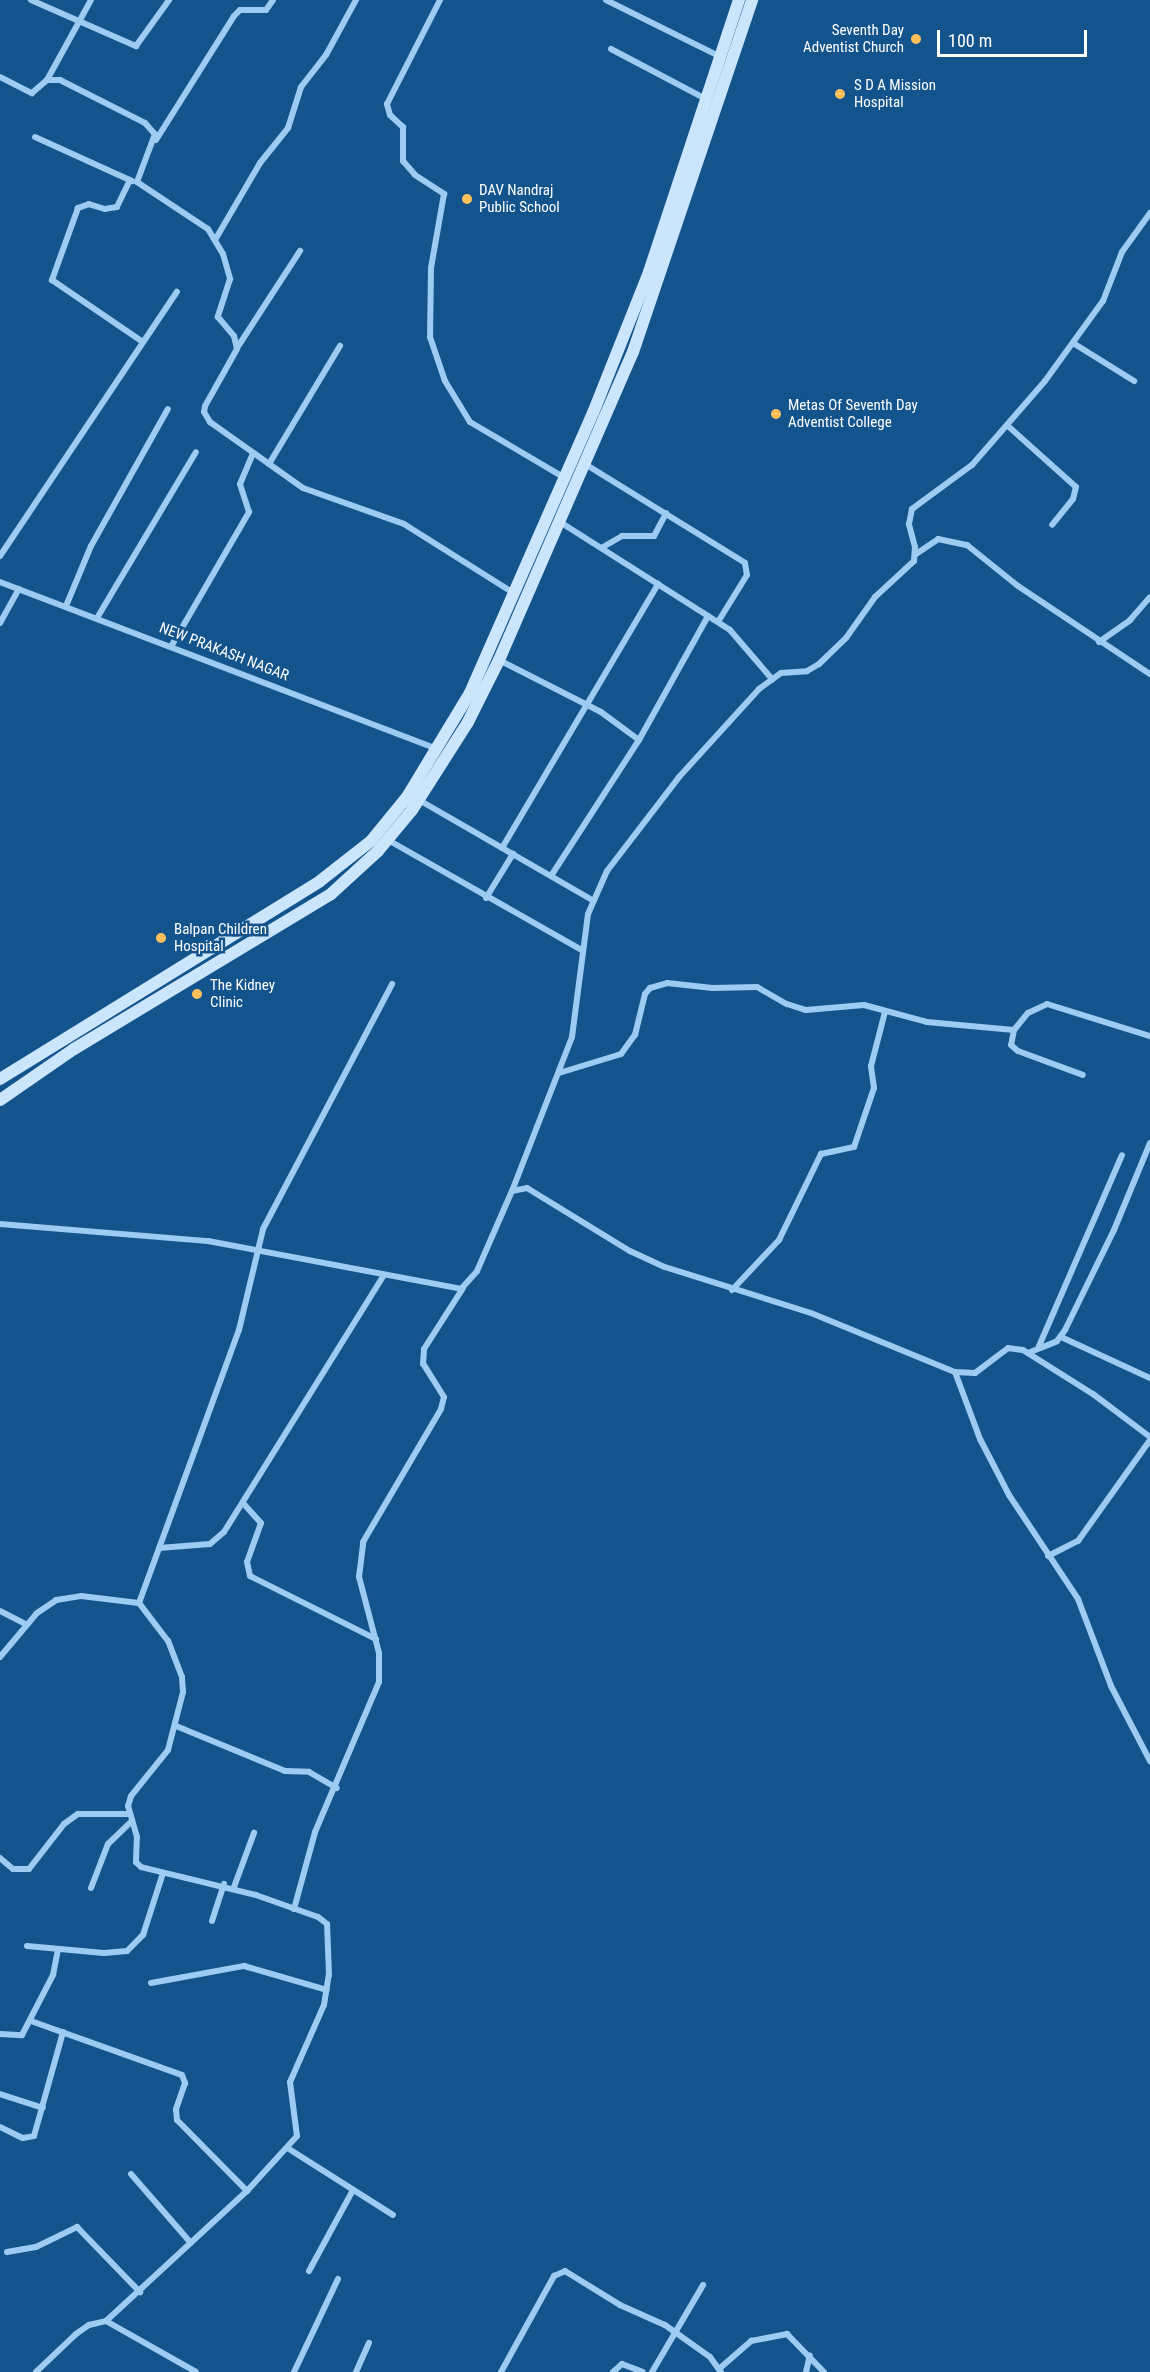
<!DOCTYPE html>
<html>
<head>
<meta charset="utf-8">
<style>
  body { margin:0 }
  #map { position:relative; width:1150px; height:2372px; overflow:hidden; background:#13548d; font-family:"Roboto Condensed",sans-serif }
  div>[style] { position:absolute }
  [style*='--x'] { left:calc(var(--x)*1px); top:calc(var(--y)*1px); width:calc(var(--w)*1px); rotate:calc(var(--a)*1deg) }
  .minor>* { height:6px; margin:-3px; padding:0 3px; transform-origin:3px; border-radius:3px; background:#9dcbf1 }
  .secondary>* { height:12px; margin:-6px; padding:0 6px; transform-origin:6px; border-radius:6px; background:#cbe5fc }
  .dots>* { width:16px; height:16px; translate:-50% -50%; box-sizing:border-box; border:3px solid #13548d; border-radius:50% }
  span { translate:-50% -50%; white-space:nowrap; text-align:center; line-height:1.15; -webkit-text-stroke:5px #13548d; paint-order:stroke }
  .poi-label { font-size:15px; color:#fff }
  .right { translate:-100% -50%; text-align:right }
  .left { translate:0 -50%; text-align:left }
  .street-label { font-size:15px; color:#fff }
  .scale { position:absolute; left:937px; top:30px; width:150px; height:27px; box-sizing:border-box; border:3px solid #fff; border-top:0; padding-left:8px; font-size:18px; line-height:21px; white-space:nowrap; color:#fff; -webkit-text-stroke:4px #13548d; paint-order:stroke }
</style>
</head>
<body>
<div id="map">
  <div class="minor">
    <div style="--x:31;--y:0;--w:115;--a:23.7"></div>
    <div style="--x:136;--y:46;--w:57;--a:-54.3"></div>
    <div style="--x:440;--y:0;--w:117;--a:117"></div>
    <div style="--x:387;--y:104;--w:11;--a:75"></div>
    <div style="--x:390;--y:115;--w:18;--a:43"></div>
    <div style="--x:403;--y:127;--w:34;--a:90"></div>
    <div style="--x:403;--y:161;--w:18;--a:49"></div>
    <div style="--x:415;--y:175;--w:35;--a:33"></div>
    <div style="--x:444;--y:194;--w:75;--a:100"></div>
    <div style="--x:431;--y:268;--w:69;--a:90.8"></div>
    <div style="--x:430;--y:337;--w:46;--a:71.2"></div>
    <div style="--x:445;--y:381;--w:48;--a:58.6"></div>
    <div style="--x:470;--y:422;--w:110;--a:30.5"></div>
    <div style="--x:606;--y:0;--w:128;--a:26.4"></div>
    <div style="--x:611;--y:49;--w:107;--a:27.8"></div>
    <div style="--x:0;--y:77;--w:36;--a:27"></div>
    <div style="--x:32;--y:93;--w:20;--a:-41"></div>
    <div style="--x:47;--y:80;--w:13;--a:0"></div>
    <div style="--x:60;--y:80;--w:95;--a:26.8"></div>
    <div style="--x:145;--y:123;--w:15;--a:48"></div>
    <div style="--x:155;--y:134;--w:51;--a:110.6"></div>
    <div style="--x:137;--y:182;--w:85;--a:33.5"></div>
    <div style="--x:208;--y:229;--w:29;--a:59"></div>
    <div style="--x:223;--y:254;--w:26;--a:74"></div>
    <div style="--x:230;--y:279;--w:40;--a:108"></div>
    <div style="--x:218;--y:317;--w:25;--a:50"></div>
    <div style="--x:234;--y:336;--w:13;--a:77"></div>
    <div style="--x:237;--y:349;--w:65;--a:119.3"></div>
    <div style="--x:205;--y:406;--w:6;--a:99"></div>
    <div style="--x:204;--y:412;--w:12;--a:59"></div>
    <div style="--x:210;--y:422;--w:114;--a:35.4"></div>
    <div style="--x:303;--y:488;--w:107;--a:19.6"></div>
    <div style="--x:404;--y:524;--w:131;--a:32.2"></div>
    <div style="--x:47;--y:80;--w:91;--a:-61.2"></div>
    <div style="--x:35;--y:137;--w:107;--a:24.4"></div>
    <div style="--x:156;--y:140;--w:146;--a:-57.8"></div>
    <div style="--x:234;--y:16;--w:8;--a:-45"></div>
    <div style="--x:240;--y:10;--w:26;--a:0"></div>
    <div style="--x:266;--y:10;--w:12;--a:-55"></div>
    <div style="--x:130;--y:180;--w:30;--a:116"></div>
    <div style="--x:117;--y:207;--w:12;--a:171"></div>
    <div style="--x:105;--y:209;--w:17;--a:-163"></div>
    <div style="--x:89;--y:204;--w:12;--a:160"></div>
    <div style="--x:78;--y:208;--w:77;--a:109.9"></div>
    <div style="--x:52;--y:280;--w:110;--a:34.3"></div>
    <div style="--x:215;--y:240;--w:89;--a:-59.7"></div>
    <div style="--x:260;--y:163;--w:45;--a:-51.3"></div>
    <div style="--x:288;--y:128;--w:43;--a:-72.4"></div>
    <div style="--x:301;--y:87;--w:41;--a:-52"></div>
    <div style="--x:326;--y:55;--w:63;--a:-61.4"></div>
    <div style="--x:1073;--y:343;--w:72;--a:31.9"></div>
    <div style="--x:237;--y:348;--w:116;--a:-57"></div>
    <div style="--x:1008;--y:426;--w:91;--a:41.9"></div>
    <div style="--x:1076;--y:487;--w:12;--a:104"></div>
    <div style="--x:1073;--y:499;--w:33;--a:129"></div>
    <div style="--x:269;--y:464;--w:138;--a:-59"></div>
    <div style="--x:585;--y:464;--w:188;--a:31.7"></div>
    <div style="--x:745;--y:563;--w:12;--a:81"></div>
    <div style="--x:747;--y:575;--w:55;--a:121.7"></div>
    <div style="--x:560;--y:522;--w:201;--a:32.4"></div>
    <div style="--x:730;--y:630;--w:65;--a:49.4"></div>
    <div style="--x:603;--y:547;--w:22;--a:-30"></div>
    <div style="--x:622;--y:536;--w:32;--a:0"></div>
    <div style="--x:654;--y:536;--w:26;--a:-62"></div>
    <div style="--x:916;--y:554;--w:27;--a:-34"></div>
    <div style="--x:938;--y:539;--w:30;--a:12"></div>
    <div style="--x:967;--y:545;--w:65;--a:38.8"></div>
    <div style="--x:1018;--y:586;--w:159;--a:33.7"></div>
    <div style="--x:0;--y:556;--w:318;--a:-56.2"></div>
    <div style="--x:0;--y:582;--w:468;--a:20.9"></div>
    <div style="--x:66;--y:606;--w:65;--a:-67.4"></div>
    <div style="--x:91;--y:546;--w:157;--a:-60.7"></div>
    <div style="--x:97;--y:618;--w:193;--a:-59.2"></div>
    <div style="--x:0;--y:623;--w:39;--a:-61"></div>
    <div style="--x:1099;--y:642;--w:38;--a:-35"></div>
    <div style="--x:1130;--y:620;--w:30;--a:-49"></div>
    <div style="--x:172;--y:645;--w:154;--a:-59.9"></div>
    <div style="--x:249;--y:512;--w:29;--a:-108"></div>
    <div style="--x:240;--y:484;--w:34;--a:-67"></div>
    <div style="--x:499;--y:660;--w:114;--a:27"></div>
    <div style="--x:601;--y:712;--w:47;--a:36.4"></div>
    <div style="--x:419;--y:800;--w:200;--a:30"></div>
    <div style="--x:388;--y:840;--w:223;--a:29.6"></div>
    <div style="--x:502;--y:848;--w:307;--a:-59.4"></div>
    <div style="--x:551;--y:876;--w:162;--a:-57.1"></div>
    <div style="--x:639;--y:740;--w:142;--a:-60.9"></div>
    <div style="--x:486;--y:898;--w:52;--a:-58.5"></div>
    <div style="--x:1014;--y:1030;--w:15;--a:101"></div>
    <div style="--x:1011;--y:1045;--w:9;--a:41"></div>
    <div style="--x:1018;--y:1051;--w:69;--a:20.3"></div>
    <div style="--x:559;--y:1073;--w:65;--a:-17"></div>
    <div style="--x:621;--y:1054;--w:24;--a:-54"></div>
    <div style="--x:635;--y:1035;--w:42;--a:-76.3"></div>
    <div style="--x:645;--y:994;--w:8;--a:-50"></div>
    <div style="--x:650;--y:988;--w:18;--a:-16"></div>
    <div style="--x:667;--y:983;--w:46;--a:6.2"></div>
    <div style="--x:713;--y:988;--w:44;--a:-1.3"></div>
    <div style="--x:757;--y:987;--w:34;--a:30"></div>
    <div style="--x:787;--y:1004;--w:20;--a:18"></div>
    <div style="--x:806;--y:1010;--w:58;--a:-4.9"></div>
    <div style="--x:864;--y:1005;--w:65;--a:15.1"></div>
    <div style="--x:927;--y:1022;--w:87;--a:5.3"></div>
    <div style="--x:1014;--y:1030;--w:22;--a:-51"></div>
    <div style="--x:1028;--y:1013;--w:21;--a:-25"></div>
    <div style="--x:1047;--y:1004;--w:108;--a:17.3"></div>
    <div style="--x:512;--y:1191;--w:165;--a:-68.7"></div>
    <div style="--x:572;--y:1037;--w:124;--a:-82.6"></div>
    <div style="--x:588;--y:914;--w:47;--a:-66.2"></div>
    <div style="--x:607;--y:871;--w:118;--a:-52.5"></div>
    <div style="--x:679;--y:777;--w:119;--a:-47.7"></div>
    <div style="--x:759;--y:689;--w:27;--a:-36"></div>
    <div style="--x:781;--y:673;--w:26;--a:-4"></div>
    <div style="--x:807;--y:671;--w:14;--a:-30"></div>
    <div style="--x:819;--y:664;--w:37;--a:-44"></div>
    <div style="--x:846;--y:638;--w:50;--a:-54.7"></div>
    <div style="--x:875;--y:597;--w:53;--a:-42.7"></div>
    <div style="--x:914;--y:561;--w:14;--a:-86"></div>
    <div style="--x:915;--y:547;--w:24;--a:-105"></div>
    <div style="--x:909;--y:524;--w:15;--a:-79"></div>
    <div style="--x:912;--y:509;--w:74;--a:-36.3"></div>
    <div style="--x:972;--y:465;--w:111;--a:-49"></div>
    <div style="--x:1045;--y:381;--w:99;--a:-54.1"></div>
    <div style="--x:1103;--y:301;--w:53;--a:-68.8"></div>
    <div style="--x:1122;--y:252;--w:48;--a:-54.3"></div>
    <div style="--x:0;--y:1224;--w:209;--a:4.7"></div>
    <div style="--x:208;--y:1241;--w:258;--a:10.7"></div>
    <div style="--x:461;--y:1289;--w:24;--a:-48"></div>
    <div style="--x:477;--y:1271;--w:87;--a:-66.4"></div>
    <div style="--x:512;--y:1191;--w:15;--a:-11"></div>
    <div style="--x:527;--y:1188;--w:121;--a:31.5"></div>
    <div style="--x:630;--y:1251;--w:38;--a:25"></div>
    <div style="--x:665;--y:1267;--w:153;--a:17.5"></div>
    <div style="--x:811;--y:1313;--w:156;--a:22.3"></div>
    <div style="--x:955;--y:1372;--w:20;--a:3"></div>
    <div style="--x:975;--y:1373;--w:41;--a:-37.1"></div>
    <div style="--x:1008;--y:1348;--w:15;--a:8"></div>
    <div style="--x:1023;--y:1350;--w:83;--a:32.2"></div>
    <div style="--x:1093;--y:1394;--w:71;--a:37"></div>
    <div style="--x:732;--y:1290;--w:69;--a:-46.8"></div>
    <div style="--x:779;--y:1240;--w:96;--a:-64"></div>
    <div style="--x:821;--y:1154;--w:34;--a:-12"></div>
    <div style="--x:854;--y:1147;--w:62;--a:-71.3"></div>
    <div style="--x:874;--y:1088;--w:22;--a:-98"></div>
    <div style="--x:871;--y:1066;--w:56;--a:-75.5"></div>
    <div style="--x:1061;--y:1337;--w:98;--a:24.7"></div>
    <div style="--x:1039;--y:1346;--w:208;--a:-66.5"></div>
    <div style="--x:1028;--y:1353;--w:31;--a:-22"></div>
    <div style="--x:1057;--y:1341;--w:14;--a:-54"></div>
    <div style="--x:1065;--y:1330;--w:111;--a:-63.9"></div>
    <div style="--x:1114;--y:1230;--w:94;--a:-67.5"></div>
    <div style="--x:955;--y:1372;--w:72;--a:69.5"></div>
    <div style="--x:980;--y:1439;--w:63;--a:62.6"></div>
    <div style="--x:1009;--y:1495;--w:125;--a:56.4"></div>
    <div style="--x:1078;--y:1599;--w:93;--a:69.2"></div>
    <div style="--x:1111;--y:1686;--w:85;--a:62.5"></div>
    <div style="--x:243;--y:1503;--w:27;--a:48"></div>
    <div style="--x:261;--y:1523;--w:41;--a:109.7"></div>
    <div style="--x:247;--y:1562;--w:14;--a:78"></div>
    <div style="--x:250;--y:1576;--w:141;--a:26.6"></div>
    <div style="--x:159;--y:1548;--w:51;--a:-4.5"></div>
    <div style="--x:210;--y:1544;--w:18;--a:-41"></div>
    <div style="--x:224;--y:1532;--w:303;--a:-58.1"></div>
    <div style="--x:1048;--y:1556;--w:34;--a:-27"></div>
    <div style="--x:1078;--y:1541;--w:124;--a:-54.5"></div>
    <div style="--x:0;--y:1611;--w:30;--a:27"></div>
    <div style="--x:0;--y:1657;--w:57;--a:-49.9"></div>
    <div style="--x:37;--y:1613;--w:23;--a:-34"></div>
    <div style="--x:56;--y:1600;--w:25;--a:-9"></div>
    <div style="--x:81;--y:1596;--w:58;--a:6.9"></div>
    <div style="--x:176;--y:1726;--w:118;--a:22.4"></div>
    <div style="--x:285;--y:1771;--w:24;--a:2"></div>
    <div style="--x:309;--y:1772;--w:32;--a:30"></div>
    <div style="--x:0;--y:1858;--w:17;--a:40"></div>
    <div style="--x:13;--y:1869;--w:16;--a:0"></div>
    <div style="--x:29;--y:1869;--w:57;--a:-52.1"></div>
    <div style="--x:64;--y:1824;--w:17;--a:-36"></div>
    <div style="--x:78;--y:1814;--w:51;--a:0"></div>
    <div style="--x:234;--y:1887;--w:58;--a:-69.7"></div>
    <div style="--x:91;--y:1888;--w:47;--a:-68.9"></div>
    <div style="--x:108;--y:1844;--w:33;--a:-44"></div>
    <div style="--x:294;--y:1909;--w:80;--a:-74.7"></div>
    <div style="--x:315;--y:1832;--w:163;--a:-66.9"></div>
    <div style="--x:379;--y:1682;--w:29;--a:-90"></div>
    <div style="--x:379;--y:1653;--w:79;--a:-104.7"></div>
    <div style="--x:359;--y:1577;--w:35;--a:-83"></div>
    <div style="--x:363;--y:1542;--w:154;--a:-59.6"></div>
    <div style="--x:441;--y:1409;--w:12;--a:-76"></div>
    <div style="--x:444;--y:1397;--w:39;--a:-122"></div>
    <div style="--x:423;--y:1364;--w:15;--a:-86"></div>
    <div style="--x:424;--y:1349;--w:72;--a:-57.4"></div>
    <div style="--x:212;--y:1921;--w:39;--a:-72"></div>
    <div style="--x:27;--y:1946;--w:77;--a:5.2"></div>
    <div style="--x:104;--y:1953;--w:23;--a:-5"></div>
    <div style="--x:127;--y:1951;--w:23;--a:-45"></div>
    <div style="--x:143;--y:1935;--w:65;--a:-72.1"></div>
    <div style="--x:151;--y:1983;--w:95;--a:-10.4"></div>
    <div style="--x:244;--y:1966;--w:86;--a:16.1"></div>
    <div style="--x:31;--y:2021;--w:160;--a:19.7"></div>
    <div style="--x:182;--y:2075;--w:9;--a:69"></div>
    <div style="--x:185;--y:2083;--w:28;--a:109"></div>
    <div style="--x:176;--y:2109;--w:11;--a:85"></div>
    <div style="--x:177;--y:2120;--w:100;--a:45.4"></div>
    <div style="--x:0;--y:2034;--w:22;--a:3"></div>
    <div style="--x:22;--y:2035;--w:68;--a:-62.7"></div>
    <div style="--x:53;--y:1975;--w:26;--a:-79"></div>
    <div style="--x:0;--y:2094;--w:45;--a:18"></div>
    <div style="--x:0;--y:2127;--w:25;--a:26"></div>
    <div style="--x:23;--y:2138;--w:11;--a:-10"></div>
    <div style="--x:34;--y:2136;--w:108;--a:-74.4"></div>
    <div style="--x:289;--y:2149;--w:123;--a:32.4"></div>
    <div style="--x:131;--y:2174;--w:91;--a:49"></div>
    <div style="--x:7;--y:2252;--w:29;--a:-10"></div>
    <div style="--x:36;--y:2247;--w:46;--a:-26"></div>
    <div style="--x:77;--y:2227;--w:91;--a:45.9"></div>
    <div style="--x:309;--y:2271;--w:92;--a:-61.5"></div>
    <div style="--x:106;--y:2321;--w:192;--a:-42.7"></div>
    <div style="--x:247;--y:2191;--w:74;--a:-47.7"></div>
    <div style="--x:297;--y:2136;--w:54;--a:-97.4"></div>
    <div style="--x:290;--y:2082;--w:84;--a:-66.2"></div>
    <div style="--x:324;--y:2005;--w:30;--a:-81"></div>
    <div style="--x:329;--y:1975;--w:51;--a:-92.2"></div>
    <div style="--x:327;--y:1924;--w:11;--a:-142"></div>
    <div style="--x:318;--y:1917;--w:66;--a:-160.5"></div>
    <div style="--x:256;--y:1895;--w:118;--a:-166.3"></div>
    <div style="--x:141;--y:1867;--w:7;--a:-135"></div>
    <div style="--x:136;--y:1862;--w:25;--a:-88"></div>
    <div style="--x:137;--y:1837;--w:32;--a:-106"></div>
    <div style="--x:128;--y:1806;--w:10;--a:-73"></div>
    <div style="--x:131;--y:1796;--w:59;--a:-51.2"></div>
    <div style="--x:168;--y:1750;--w:60;--a:-75.5"></div>
    <div style="--x:183;--y:1692;--w:15;--a:-94"></div>
    <div style="--x:182;--y:1677;--w:39;--a:-111"></div>
    <div style="--x:168;--y:1641;--w:48;--a:-127.3"></div>
    <div style="--x:139;--y:1603;--w:291;--a:-69.9"></div>
    <div style="--x:239;--y:1330;--w:104;--a:-76.6"></div>
    <div style="--x:263;--y:1229;--w:277;--a:-62.2"></div>
    <div style="--x:719;--y:2369;--w:43;--a:-41.2"></div>
    <div style="--x:751;--y:2341;--w:37;--a:-11"></div>
    <div style="--x:787;--y:2334;--w:53;--a:45.8"></div>
    <div style="--x:36;--y:2372;--w:55;--a:-43.5"></div>
    <div style="--x:76;--y:2334;--w:16;--a:-35"></div>
    <div style="--x:89;--y:2325;--w:17;--a:-13"></div>
    <div style="--x:106;--y:2321;--w:103;--a:29.5"></div>
    <div style="--x:294;--y:2372;--w:103;--a:-64.7"></div>
    <div style="--x:356;--y:2372;--w:32;--a:-66"></div>
    <div style="--x:501;--y:2372;--w:110;--a:-61.1"></div>
    <div style="--x:554;--y:2276;--w:12;--a:-24"></div>
    <div style="--x:565;--y:2271;--w:65;--a:31.7"></div>
    <div style="--x:620;--y:2305;--w:49;--a:24"></div>
    <div style="--x:665;--y:2325;--w:55;--a:35.4"></div>
    <div style="--x:710;--y:2357;--w:19;--a:54"></div>
    <div style="--x:613;--y:2372;--w:12;--a:-42"></div>
    <div style="--x:622;--y:2364;--w:22;--a:21"></div>
    <div style="--x:652;--y:2372;--w:101;--a:-59.6"></div>
    <div style="--x:806;--y:2372;--w:17;--a:-77"></div>
  </div>
  <div class="secondary">
    <div style="--x:0;--y:1079;--w:376;--a:-31.7"></div>
    <div style="--x:320;--y:881;--w:65;--a:-38.1"></div>
    <div style="--x:371;--y:841;--w:57;--a:-50.7"></div>
    <div style="--x:407;--y:797;--w:122;--a:-58.8"></div>
    <div style="--x:470;--y:693;--w:306;--a:-66.3"></div>
    <div style="--x:593;--y:413;--w:152;--a:-68.3"></div>
    <div style="--x:649;--y:272;--w:287;--a:-71.7"></div>
    <div style="--x:0;--y:1100;--w:90;--a:-34.6"></div>
    <div style="--x:74;--y:1049;--w:300;--a:-31.1"></div>
    <div style="--x:331;--y:894;--w:64;--a:-42.5"></div>
    <div style="--x:378;--y:851;--w:53;--a:-50.3"></div>
    <div style="--x:412;--y:810;--w:104;--a:-57.5"></div>
    <div style="--x:468;--y:722;--w:69;--a:-63.4"></div>
    <div style="--x:499;--y:660;--w:336;--a:-66.5"></div>
    <div style="--x:633;--y:352;--w:372;--a:-71.3"></div>
  </div>
  <div class="dots">
    <div style="left:916px;top:39px;background:#ffc05c"></div>
    <div style="left:840px;top:94px;background:#ffc05c"></div>
    <div style="left:467px;top:199px;background:#ffc05c"></div>
    <div style="left:776px;top:414px;background:#ffc05c"></div>
    <div style="left:161px;top:938px;background:#ffc05c"></div>
    <div style="left:197px;top:994px;background:#ffc05c"></div>
  </div>
  <div class="poi-label">
    <span class="right" style="left:904px;top:39px">Seventh Day<br>Adventist Church</span>
    <span class="left" style="left:854px;top:94px">S D A Mission<br>Hospital</span>
    <span class="left" style="left:479px;top:199px">DAV Nandraj<br>Public School</span>
    <span class="left" style="left:788px;top:414px">Metas Of Seventh Day<br>Adventist College</span>
    <span class="left" style="left:174px;top:938px">Balpan Children<br>Hospital</span>
    <span class="left" style="left:210px;top:994px">The Kidney<br>Clinic</span>
  </div>
  <div class="street-label">
    <span style="left:224px;top:652px;rotate:21deg">NEW PRAKASH NAGAR</span>
  </div>
  <div class="scale">100 m</div>
</div>
</body>
</html>
